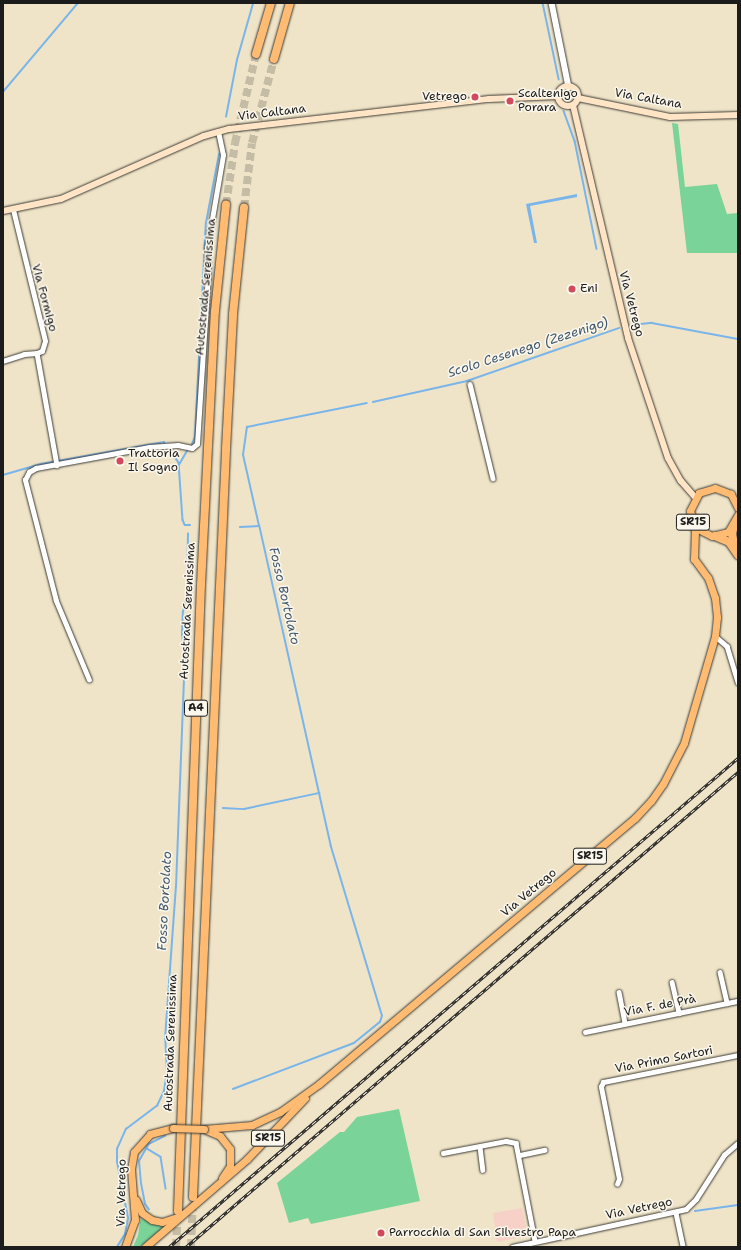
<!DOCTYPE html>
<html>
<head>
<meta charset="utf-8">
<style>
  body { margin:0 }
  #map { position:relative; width:741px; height:1250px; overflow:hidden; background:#efe4c7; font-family:"Shantell Sans",sans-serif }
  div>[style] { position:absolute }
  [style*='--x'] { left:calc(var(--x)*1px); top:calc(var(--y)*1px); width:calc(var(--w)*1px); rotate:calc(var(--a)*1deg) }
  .built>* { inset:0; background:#f7d1c8 }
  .green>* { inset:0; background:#7ad398 }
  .water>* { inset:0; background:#79b5eb }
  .stream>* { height:1.5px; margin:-0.75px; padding:0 0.75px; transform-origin:0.75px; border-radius:0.75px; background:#79b5eb }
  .motorway-tunnel>* { height:8px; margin-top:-4px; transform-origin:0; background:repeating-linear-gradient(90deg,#c5bca5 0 8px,transparent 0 12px) }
  .roads { filter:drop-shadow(0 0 1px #3c3a36) drop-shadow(0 0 1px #3c3a36) }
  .minor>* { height:4.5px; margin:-2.25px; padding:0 2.25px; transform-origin:2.25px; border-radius:2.25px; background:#fff }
  .tertiary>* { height:5.5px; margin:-2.75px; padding:0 2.75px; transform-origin:2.75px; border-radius:2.75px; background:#fff }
  .secondary>* { height:6px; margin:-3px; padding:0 3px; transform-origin:3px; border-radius:3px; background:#ffe4c6 }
  .secondary>.ring { margin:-3px; padding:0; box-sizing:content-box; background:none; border:6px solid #ffe4c6; border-radius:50% }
  .primary>* { height:7px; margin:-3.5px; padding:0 3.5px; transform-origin:3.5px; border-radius:3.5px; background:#febb71 }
  .motorway>* { height:8px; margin:-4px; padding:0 4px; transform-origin:4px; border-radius:4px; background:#febb71 }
  .rail>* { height:3px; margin-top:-1.5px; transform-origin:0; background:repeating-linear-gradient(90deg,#fbf7ec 0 4.5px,#1c1c1c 0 9px); box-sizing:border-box; border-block:1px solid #1c1c1c }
  .bridges { filter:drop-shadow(0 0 1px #3c3a36) drop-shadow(0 0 1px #3c3a36) }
  .primary-bridge>* { height:7px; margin:-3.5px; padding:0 3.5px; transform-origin:3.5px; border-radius:3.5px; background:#febb71 }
  .dots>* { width:11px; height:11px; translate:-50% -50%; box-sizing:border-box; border:2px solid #fbf7ec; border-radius:50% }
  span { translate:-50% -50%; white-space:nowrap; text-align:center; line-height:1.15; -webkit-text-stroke:3px #fbf7ec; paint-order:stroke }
  .shield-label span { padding:1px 3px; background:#fbf7ec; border:1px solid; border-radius:3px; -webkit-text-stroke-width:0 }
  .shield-label { font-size:11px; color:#1c1c1c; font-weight:700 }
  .poi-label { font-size:12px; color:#1c1c1c }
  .left { translate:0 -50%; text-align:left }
  .right { translate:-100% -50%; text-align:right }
  .street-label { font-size:12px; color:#1c1c1c }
  .water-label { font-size:13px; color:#41596f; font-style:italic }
  .frame { position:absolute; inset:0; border:4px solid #1c1c1c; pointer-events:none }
</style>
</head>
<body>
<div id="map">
  <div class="built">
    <div style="clip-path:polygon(522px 1208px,527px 1230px,524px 1231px,525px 1236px,497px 1242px,493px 1213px)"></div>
  </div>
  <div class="green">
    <div style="clip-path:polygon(672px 123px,678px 124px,685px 187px,717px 184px,727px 214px,738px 213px,738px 253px,687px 253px)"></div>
    <div style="clip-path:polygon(399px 1109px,420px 1201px,311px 1224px,308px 1218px,289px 1223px,277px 1183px,340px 1132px,344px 1132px,357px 1117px)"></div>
    <div style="clip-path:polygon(141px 1218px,156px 1225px,168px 1225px,140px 1247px,133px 1247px,138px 1235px)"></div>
  </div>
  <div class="water">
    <div style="clip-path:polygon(577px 194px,577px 197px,530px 206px,537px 243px,534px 243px,526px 204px)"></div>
  </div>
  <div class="stream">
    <div style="--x:543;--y:3;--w:78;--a:78.1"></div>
    <div style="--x:3;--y:92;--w:116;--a:-49.9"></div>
    <div style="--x:564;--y:111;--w:32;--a:70"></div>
    <div style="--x:575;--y:141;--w:110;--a:78.5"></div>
    <div style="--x:226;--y:117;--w:58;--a:-79.1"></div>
    <div style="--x:237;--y:60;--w:58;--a:-74.1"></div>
    <div style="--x:632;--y:325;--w:20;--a:-6"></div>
    <div style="--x:652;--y:323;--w:87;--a:10.5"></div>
    <div style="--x:373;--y:402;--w:96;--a:-12.6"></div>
    <div style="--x:467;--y:381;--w:161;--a:-19.2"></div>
    <div style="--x:192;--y:444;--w:8;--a:-67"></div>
    <div style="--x:195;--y:437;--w:214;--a:-87.1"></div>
    <div style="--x:206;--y:223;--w:70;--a:-79.3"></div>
    <div style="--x:179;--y:465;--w:16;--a:-60"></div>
    <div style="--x:3;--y:475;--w:40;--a:-16"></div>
    <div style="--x:41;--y:464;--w:125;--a:-10.1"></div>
    <div style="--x:164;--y:442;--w:26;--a:54"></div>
    <div style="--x:179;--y:463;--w:57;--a:86"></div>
    <div style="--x:183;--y:520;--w:5;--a:68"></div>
    <div style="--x:185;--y:525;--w:5;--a:0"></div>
    <div style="--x:240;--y:527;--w:19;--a:-3"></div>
    <div style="--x:259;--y:526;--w:73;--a:-102.7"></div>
    <div style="--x:243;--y:455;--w:28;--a:-82"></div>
    <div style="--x:247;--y:427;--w:122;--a:-11.3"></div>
    <div style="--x:223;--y:808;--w:21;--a:3"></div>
    <div style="--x:244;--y:809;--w:77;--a:-12"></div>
    <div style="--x:233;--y:1089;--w:129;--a:-20.8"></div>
    <div style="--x:354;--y:1043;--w:33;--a:-39"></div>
    <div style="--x:380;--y:1022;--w:6;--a:-72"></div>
    <div style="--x:382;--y:1016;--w:177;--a:-106.8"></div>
    <div style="--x:331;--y:847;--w:329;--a:-102.6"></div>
    <div style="--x:146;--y:1148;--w:17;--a:31"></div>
    <div style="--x:161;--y:1157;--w:32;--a:81"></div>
    <div style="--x:149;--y:1210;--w:7;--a:-124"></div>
    <div style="--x:145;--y:1204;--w:20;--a:-101"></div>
    <div style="--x:141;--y:1184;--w:23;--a:-95"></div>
    <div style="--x:139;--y:1161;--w:20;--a:-60"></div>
    <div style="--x:149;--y:1144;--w:18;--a:-27"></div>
    <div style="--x:695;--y:1211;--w:43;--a:-7.9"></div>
    <div style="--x:117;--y:1247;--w:15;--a:-58"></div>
    <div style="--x:125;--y:1234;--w:16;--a:-79"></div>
    <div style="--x:128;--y:1218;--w:57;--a:-101.1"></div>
    <div style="--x:117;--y:1162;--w:13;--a:-90"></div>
    <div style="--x:117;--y:1149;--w:22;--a:-66"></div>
    <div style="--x:126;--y:1129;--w:39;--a:-37"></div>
    <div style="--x:157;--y:1106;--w:17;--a:-65"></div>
    <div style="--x:164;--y:1091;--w:19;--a:-81"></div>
    <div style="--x:167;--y:1072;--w:33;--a:-93"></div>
    <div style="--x:165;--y:1039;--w:152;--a:-85.9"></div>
    <div style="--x:176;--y:887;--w:233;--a:-87.8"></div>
    <div style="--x:185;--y:654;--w:19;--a:-99"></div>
    <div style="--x:182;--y:635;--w:23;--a:-88"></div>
    <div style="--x:183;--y:612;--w:16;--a:-76"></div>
    <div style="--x:187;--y:596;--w:62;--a:-89.1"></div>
  </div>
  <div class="motorway-tunnel">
    <div style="--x:226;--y:205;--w:63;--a:-81.7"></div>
    <div style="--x:235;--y:143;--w:91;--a:-76.7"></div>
    <div style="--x:244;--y:208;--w:65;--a:-83"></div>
    <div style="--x:252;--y:143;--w:87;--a:-75.3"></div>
    <div style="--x:176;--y:1247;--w:34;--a:-87"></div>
    <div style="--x:191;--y:1247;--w:50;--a:-87.7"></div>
  </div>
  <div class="roads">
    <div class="minor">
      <div style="--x:37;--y:353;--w:114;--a:79.9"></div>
      <div style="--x:3;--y:361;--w:22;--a:-18"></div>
      <div style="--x:24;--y:354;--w:13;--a:-4"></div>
      <div style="--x:37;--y:353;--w:5;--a:-22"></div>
      <div style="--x:42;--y:351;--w:10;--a:-73"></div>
      <div style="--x:45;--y:341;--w:135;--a:-103.7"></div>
      <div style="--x:470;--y:384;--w:97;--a:76.3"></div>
      <div style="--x:715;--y:636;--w:16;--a:40"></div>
      <div style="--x:727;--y:646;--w:38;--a:73"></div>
      <div style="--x:89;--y:680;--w:86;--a:-112.7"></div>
      <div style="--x:56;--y:601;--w:125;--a:-104.4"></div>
      <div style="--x:25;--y:480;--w:9;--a:-63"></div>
      <div style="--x:29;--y:472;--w:8;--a:-30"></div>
      <div style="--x:36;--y:468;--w:115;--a:-10.5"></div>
      <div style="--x:149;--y:447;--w:29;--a:-4"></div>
      <div style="--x:178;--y:445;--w:14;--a:12"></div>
      <div style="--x:192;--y:448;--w:6;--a:-39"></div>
      <div style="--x:197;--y:444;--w:168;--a:-86.3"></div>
      <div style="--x:208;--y:276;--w:28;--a:-92"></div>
      <div style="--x:207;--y:248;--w:94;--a:-80.2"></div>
      <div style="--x:223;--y:155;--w:24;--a:-102"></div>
      <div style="--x:720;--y:972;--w:32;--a:77"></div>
      <div style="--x:672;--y:982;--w:32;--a:77"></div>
      <div style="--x:619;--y:992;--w:32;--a:79"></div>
      <div style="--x:585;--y:1032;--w:156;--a:-11.5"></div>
      <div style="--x:480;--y:1147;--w:23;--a:83"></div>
      <div style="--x:443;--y:1153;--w:64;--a:-10.8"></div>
      <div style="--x:506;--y:1141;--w:10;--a:11"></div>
      <div style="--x:516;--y:1143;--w:100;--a:79"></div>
      <div style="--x:520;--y:1155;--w:25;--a:-12"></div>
      <div style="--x:617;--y:1184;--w:5;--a:-68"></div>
      <div style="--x:619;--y:1179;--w:94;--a:-101.1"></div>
      <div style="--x:601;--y:1087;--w:5;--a:-68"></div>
      <div style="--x:603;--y:1082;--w:138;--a:-11.3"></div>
      <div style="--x:676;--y:1213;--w:35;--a:78"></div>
      <div style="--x:512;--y:1247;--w:178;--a:-12.3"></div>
      <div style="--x:686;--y:1209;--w:14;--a:-45"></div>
      <div style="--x:696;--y:1199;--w:52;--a:-57.5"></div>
      <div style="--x:724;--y:1155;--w:18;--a:-41"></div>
    </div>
    <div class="tertiary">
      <div style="--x:552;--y:3;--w:86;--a:78.6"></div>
    </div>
    <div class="secondary">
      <div class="ring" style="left:558px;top:86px;width:14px;height:14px"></div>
      <div style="--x:578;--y:98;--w:94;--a:11.7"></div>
      <div style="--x:670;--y:117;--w:68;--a:-1.7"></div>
      <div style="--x:573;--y:105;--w:239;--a:76.7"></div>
      <div style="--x:628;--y:338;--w:126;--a:71.6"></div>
      <div style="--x:668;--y:458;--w:26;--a:61"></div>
      <div style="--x:681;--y:481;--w:21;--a:49"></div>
      <div style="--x:3;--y:211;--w:59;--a:-11.7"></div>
      <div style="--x:61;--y:199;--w:156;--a:-23.8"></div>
      <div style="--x:204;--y:136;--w:26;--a:-16"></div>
      <div style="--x:229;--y:129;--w:262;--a:-6.6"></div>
      <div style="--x:489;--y:99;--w:70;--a:-2.5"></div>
    </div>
    <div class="primary">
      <div style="--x:738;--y:508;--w:16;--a:-117"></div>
      <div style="--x:731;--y:494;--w:17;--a:-159"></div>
      <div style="--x:715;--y:488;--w:17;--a:163"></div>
      <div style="--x:699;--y:493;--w:20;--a:117"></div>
      <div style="--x:690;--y:511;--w:18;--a:71"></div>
      <div style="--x:696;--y:528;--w:18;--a:27"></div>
      <div style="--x:712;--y:536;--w:16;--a:-14"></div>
      <div style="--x:728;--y:532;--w:20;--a:-60"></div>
      <div style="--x:204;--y:1129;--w:48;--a:-4.8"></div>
      <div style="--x:252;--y:1125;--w:31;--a:-25"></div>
      <div style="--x:280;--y:1112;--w:48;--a:-35.7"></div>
      <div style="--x:319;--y:1084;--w:413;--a:-40.1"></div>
      <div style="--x:635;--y:818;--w:23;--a:-47"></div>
      <div style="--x:651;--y:801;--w:21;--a:-55"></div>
      <div style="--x:663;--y:784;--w:46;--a:-62.9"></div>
      <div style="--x:684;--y:743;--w:111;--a:-73.8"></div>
      <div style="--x:715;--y:636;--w:19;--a:-84"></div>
      <div style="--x:717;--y:617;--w:19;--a:-96"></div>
      <div style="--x:715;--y:598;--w:21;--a:-109"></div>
      <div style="--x:708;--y:578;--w:24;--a:-126"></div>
      <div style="--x:694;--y:559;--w:28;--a:-88"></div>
      <div style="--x:695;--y:531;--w:14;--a:-107"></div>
      <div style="--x:206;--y:1130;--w:15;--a:23"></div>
      <div style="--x:220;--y:1136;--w:16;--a:52"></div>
      <div style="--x:230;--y:1149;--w:17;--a:90"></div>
      <div style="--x:230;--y:1166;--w:14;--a:124"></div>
      <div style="--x:136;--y:1200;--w:14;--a:65"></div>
      <div style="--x:142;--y:1213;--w:12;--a:35"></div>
      <div style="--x:152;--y:1220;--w:10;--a:11"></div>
      <div style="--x:162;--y:1222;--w:16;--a:-18"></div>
      <div style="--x:125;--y:1247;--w:29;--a:-70"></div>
      <div style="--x:135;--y:1220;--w:51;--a:-94.5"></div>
      <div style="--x:131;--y:1169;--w:17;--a:-80"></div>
      <div style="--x:134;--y:1152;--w:24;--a:-48"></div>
      <div style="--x:150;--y:1134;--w:24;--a:-15"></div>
      <div style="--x:145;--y:1247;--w:135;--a:-40.8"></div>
      <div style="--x:247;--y:1159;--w:84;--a:-46.4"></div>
    </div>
    <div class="motorway">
      <div style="--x:256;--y:54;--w:53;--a:-73.6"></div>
      <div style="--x:274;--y:59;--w:58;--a:-74.1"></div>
      <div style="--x:734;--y:525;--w:9;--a:103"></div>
      <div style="--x:732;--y:534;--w:14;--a:78"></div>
      <div style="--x:715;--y:536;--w:15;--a:23"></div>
      <div style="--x:729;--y:542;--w:16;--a:55"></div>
      <div style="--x:193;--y:1197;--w:749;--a:-87.47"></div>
      <div style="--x:226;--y:449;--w:135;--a:-87"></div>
      <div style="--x:233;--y:314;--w:107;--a:-84.1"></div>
      <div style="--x:178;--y:1211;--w:626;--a:-87.9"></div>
      <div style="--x:201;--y:585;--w:274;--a:-87.1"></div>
      <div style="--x:215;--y:311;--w:107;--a:-84.1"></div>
    </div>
  </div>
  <div class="rail">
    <div style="--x:169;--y:1247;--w:750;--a:-40.68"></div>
    <div style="--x:186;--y:1247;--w:728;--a:-40.71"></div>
  </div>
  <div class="bridges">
    <div class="primary-bridge">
      <div style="--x:173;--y:1128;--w:31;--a:2"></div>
    </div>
  </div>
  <div class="dots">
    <div style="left:475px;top:97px;background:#d1495b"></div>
    <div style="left:510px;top:101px;background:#d1495b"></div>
    <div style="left:572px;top:289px;background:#d1495b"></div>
    <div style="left:120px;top:461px;background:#d1495b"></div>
    <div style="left:381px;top:1233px;background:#d1495b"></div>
  </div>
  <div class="shield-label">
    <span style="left:693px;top:522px">SR15</span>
    <span style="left:196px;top:708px">A4</span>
    <span style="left:590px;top:856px">SR15</span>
    <span style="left:268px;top:1138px">SR15</span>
  </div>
  <div class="poi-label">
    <span class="left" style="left:518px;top:101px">Scaltenigo<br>Porara</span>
    <span class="right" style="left:467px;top:97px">Vetrego</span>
    <span class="left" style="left:580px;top:289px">Eni</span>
    <span class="left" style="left:128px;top:461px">Trattoria<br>Il Sogno</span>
    <span class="left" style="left:389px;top:1233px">Parrocchia di San Silvestro Papa</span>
  </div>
  <div class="street-label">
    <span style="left:648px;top:99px;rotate:10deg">Via Caltana</span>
    <span style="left:272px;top:113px;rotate:-7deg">Via Caltana</span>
    <span style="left:206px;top:287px;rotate:-85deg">Autostrada Serenissima</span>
    <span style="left:44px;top:298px;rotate:75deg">Via Formigo</span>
    <span style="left:631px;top:304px;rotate:75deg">Via Vetrego</span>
    <span style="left:188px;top:611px;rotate:-87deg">Autostrada Serenissima</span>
    <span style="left:529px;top:893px;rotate:-40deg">Via Vetrego</span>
    <span style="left:660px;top:1006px;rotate:-11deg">Via F. de Prà</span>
    <span style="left:171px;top:1043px;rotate:-88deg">Autostrada Serenissima</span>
    <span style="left:664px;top:1060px;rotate:-11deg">Via Primo Sartori</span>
    <span style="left:122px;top:1193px;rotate:-89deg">Via Vetrego</span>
    <span style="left:639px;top:1209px;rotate:-12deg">Via Vetrego</span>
  </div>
  <div class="water-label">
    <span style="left:528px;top:348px;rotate:-18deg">Scolo Cesenego (Zezenigo)</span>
    <span style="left:284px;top:596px;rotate:77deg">Fosso Bortolato</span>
    <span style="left:165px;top:901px;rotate:-87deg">Fosso Bortolato</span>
  </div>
  <div class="frame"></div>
</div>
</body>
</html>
